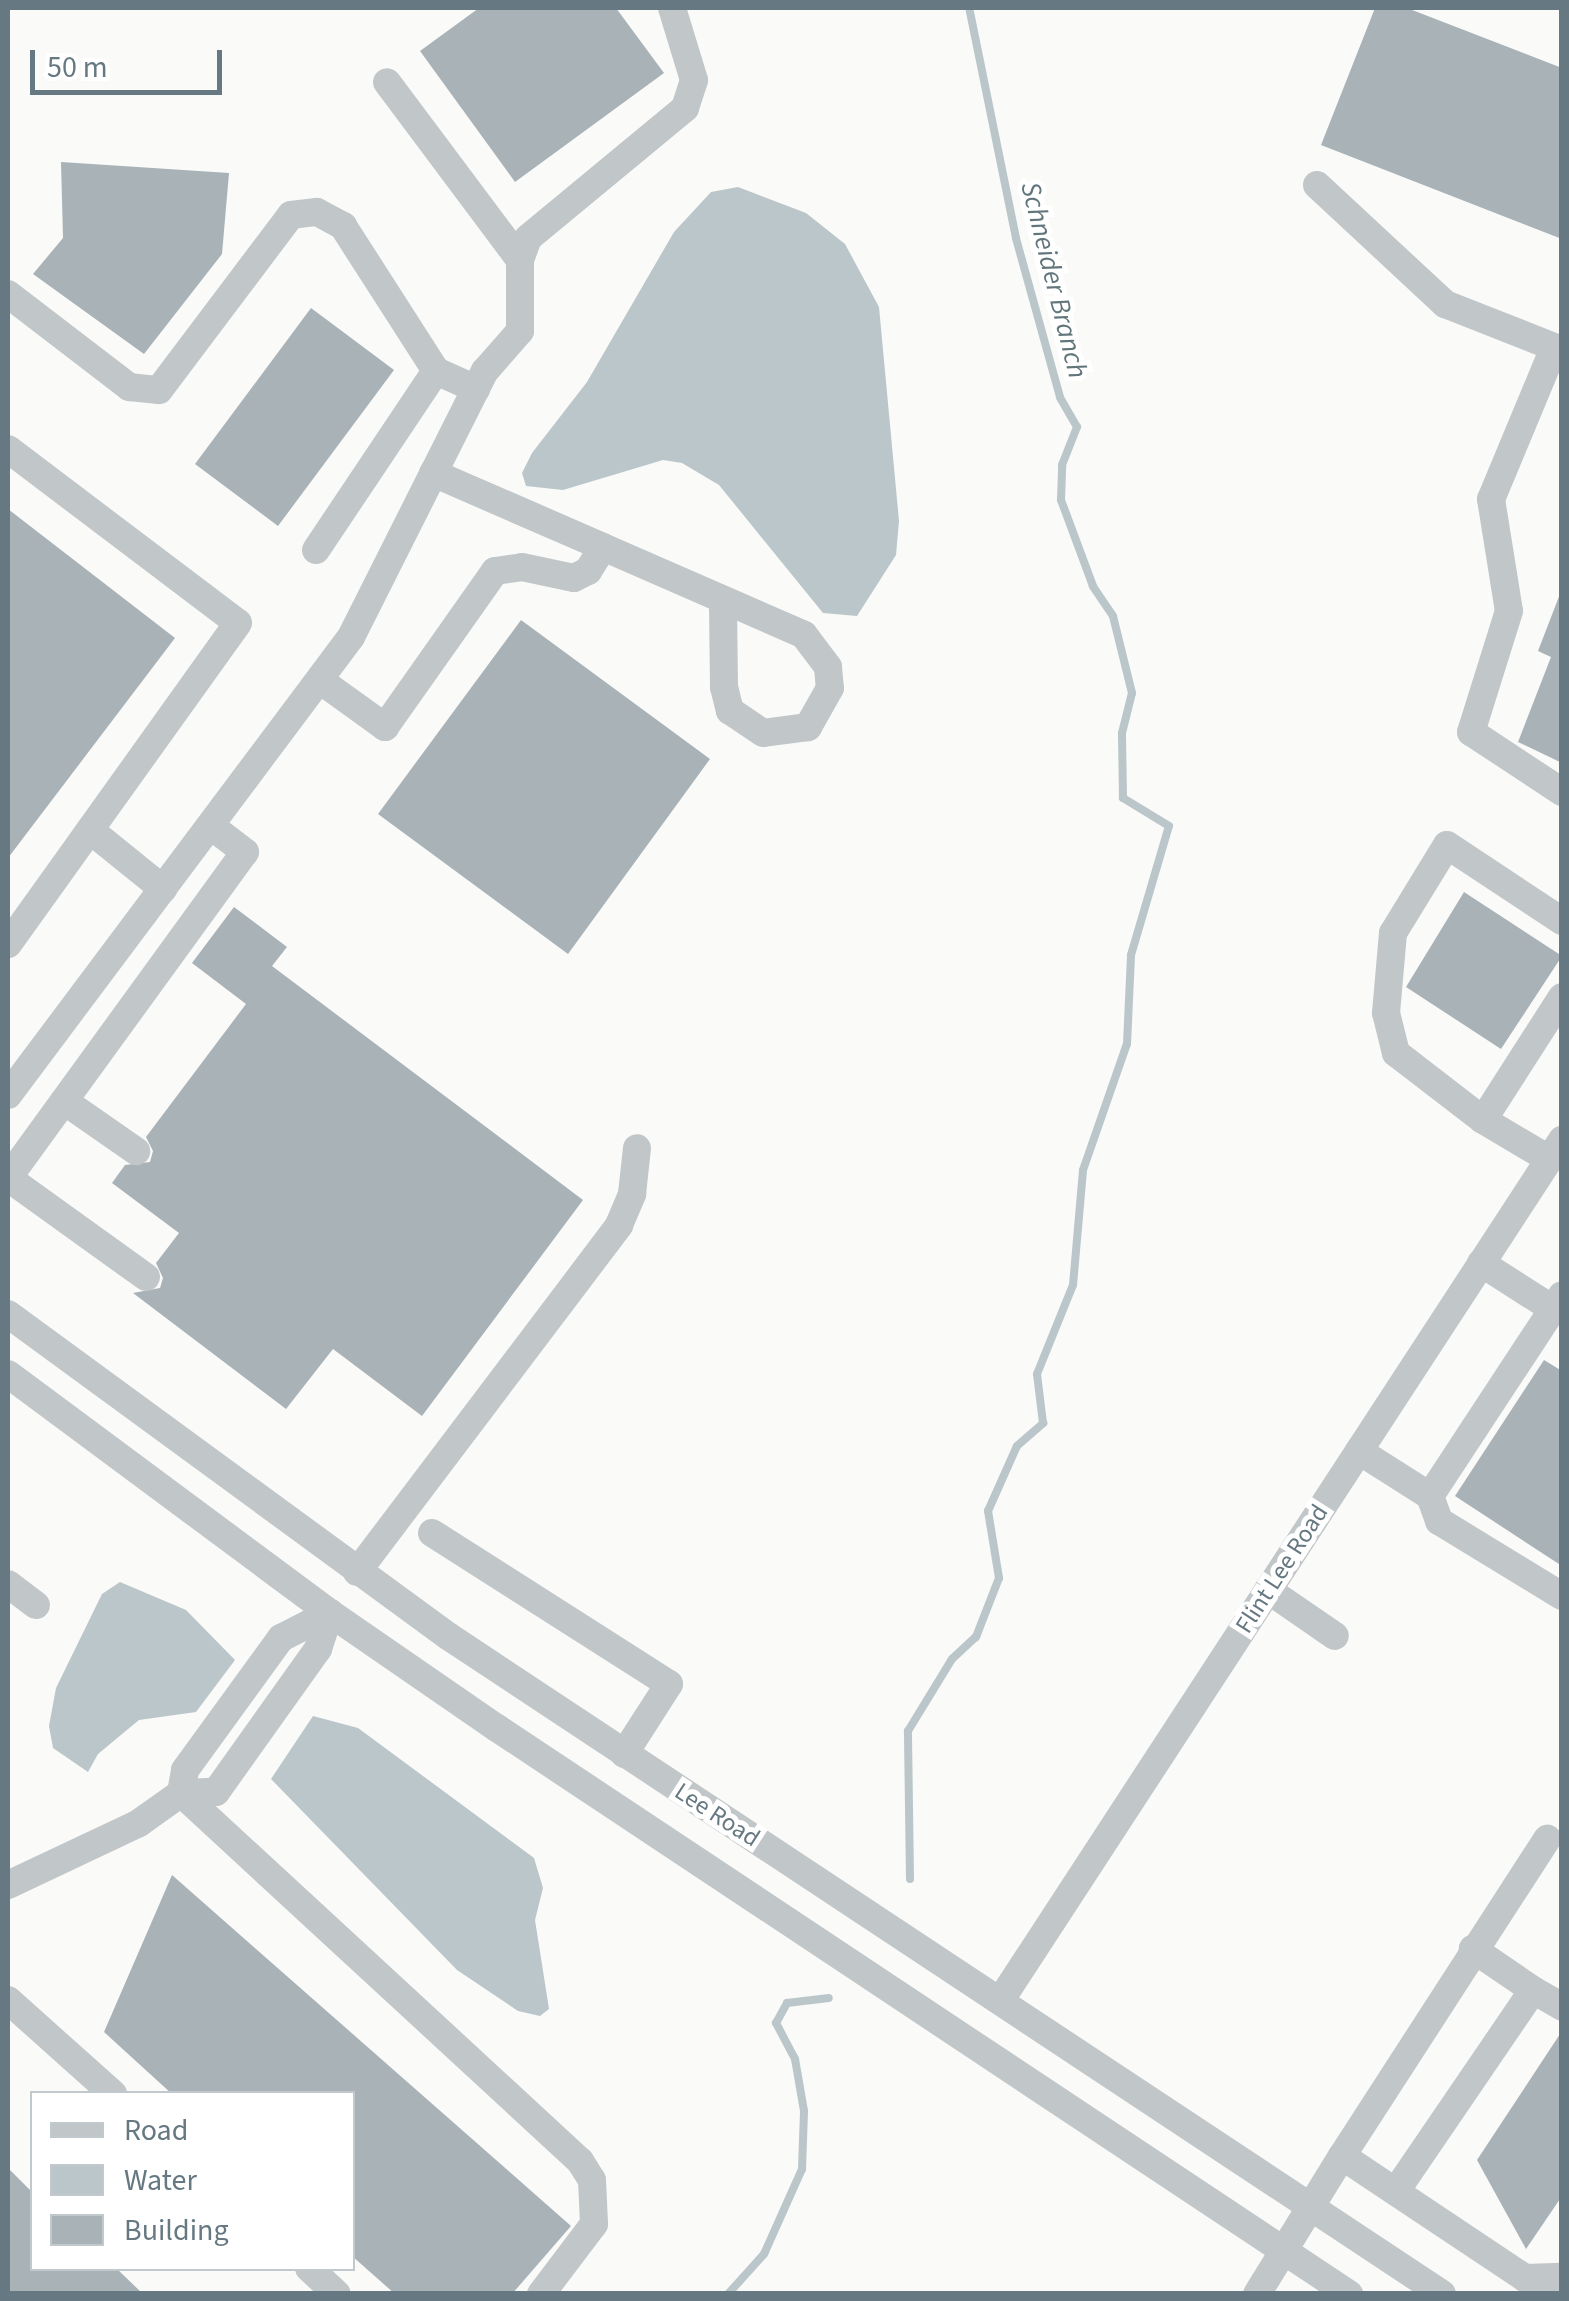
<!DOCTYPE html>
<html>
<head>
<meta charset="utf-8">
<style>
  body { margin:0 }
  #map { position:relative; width:1569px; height:2301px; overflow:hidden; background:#fafaf8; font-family:"Source Sans 3",sans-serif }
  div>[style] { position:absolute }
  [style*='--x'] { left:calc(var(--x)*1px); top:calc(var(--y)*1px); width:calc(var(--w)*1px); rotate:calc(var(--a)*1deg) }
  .water>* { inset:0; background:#bac6c9 }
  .stream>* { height:8px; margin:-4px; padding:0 4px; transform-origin:4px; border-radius:4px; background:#bac6c9 }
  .building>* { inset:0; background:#a8b2b7 }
  .minor>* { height:28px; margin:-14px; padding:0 14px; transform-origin:14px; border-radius:14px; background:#c1c6c9 }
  span { translate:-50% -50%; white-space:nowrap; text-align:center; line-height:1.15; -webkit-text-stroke:10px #fff; paint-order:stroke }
  .street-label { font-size:25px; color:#667881 }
  .water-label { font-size:28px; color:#61767b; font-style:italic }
  .frame { position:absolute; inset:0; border:10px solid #667881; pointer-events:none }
  .legend { position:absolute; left:30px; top:2091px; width:325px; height:180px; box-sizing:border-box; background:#fff; border:2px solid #c2c9cd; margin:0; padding:12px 18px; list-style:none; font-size:30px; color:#667881 }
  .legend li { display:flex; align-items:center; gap:20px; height:50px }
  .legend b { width:50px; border:2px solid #c2c9cd }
  .scale { position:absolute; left:30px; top:50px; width:192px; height:45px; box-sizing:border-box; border:5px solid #667881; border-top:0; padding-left:12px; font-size:30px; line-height:35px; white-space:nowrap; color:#667881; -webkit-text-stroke:8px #fff; paint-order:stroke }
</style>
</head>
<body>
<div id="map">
  <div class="water">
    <div style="clip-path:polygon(738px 187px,806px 213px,845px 244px,879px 307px,899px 521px,896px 555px,857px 616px,823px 613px,719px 485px,682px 463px,663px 460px,563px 490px,526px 486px,522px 473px,532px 453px,587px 382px,674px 232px,711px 192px)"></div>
    <div style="clip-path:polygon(120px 1582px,186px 1610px,235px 1660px,196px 1712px,139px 1720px,98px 1754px,88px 1772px,53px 1748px,49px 1726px,56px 1688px,102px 1594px)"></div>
    <div style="clip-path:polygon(313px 1716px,358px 1728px,534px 1858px,543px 1888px,535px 1920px,549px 2009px,540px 2016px,518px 2011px,457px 1970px,271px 1779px)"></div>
  </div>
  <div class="stream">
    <div style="--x:910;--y:1879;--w:148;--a:-90.8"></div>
    <div style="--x:908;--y:1731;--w:84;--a:-58.6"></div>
    <div style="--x:952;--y:1659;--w:33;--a:-43"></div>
    <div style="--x:976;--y:1637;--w:63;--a:-68.7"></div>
    <div style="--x:999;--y:1578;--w:68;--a:-99.3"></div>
    <div style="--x:988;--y:1511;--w:71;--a:-66"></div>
    <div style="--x:1017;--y:1446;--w:35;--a:-41"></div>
    <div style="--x:1043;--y:1423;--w:49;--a:-97"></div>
    <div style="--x:1037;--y:1374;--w:96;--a:-68"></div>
    <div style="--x:1073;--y:1285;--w:115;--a:-85"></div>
    <div style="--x:1083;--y:1170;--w:133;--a:-70.8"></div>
    <div style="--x:1127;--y:1044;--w:89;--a:-87.4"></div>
    <div style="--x:1131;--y:955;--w:134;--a:-73.6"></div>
    <div style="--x:1169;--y:826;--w:54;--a:-148.7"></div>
    <div style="--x:1123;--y:798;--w:65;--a:-90.9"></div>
    <div style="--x:1122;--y:733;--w:41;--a:-76"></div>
    <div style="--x:1132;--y:693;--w:79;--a:-103.9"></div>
    <div style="--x:1113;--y:616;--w:36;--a:-124"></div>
    <div style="--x:1093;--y:586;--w:92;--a:-110.4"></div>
    <div style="--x:1061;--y:500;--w:35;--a:-88"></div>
    <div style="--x:1062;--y:465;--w:41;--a:-68.5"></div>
    <div style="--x:1077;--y:427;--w:34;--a:-120"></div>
    <div style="--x:1060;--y:397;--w:165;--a:-105.5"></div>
    <div style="--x:1016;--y:238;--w:235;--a:-101.5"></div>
    <div style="--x:728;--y:2294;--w:54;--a:-48"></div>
    <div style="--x:764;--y:2254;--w:93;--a:-65.9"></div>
    <div style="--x:802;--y:2169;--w:58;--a:-88"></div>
    <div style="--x:804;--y:2111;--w:53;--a:-99.8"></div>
    <div style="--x:795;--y:2059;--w:41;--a:-117.8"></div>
    <div style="--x:776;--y:2023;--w:23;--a:-61"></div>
    <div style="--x:787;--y:2003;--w:42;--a:-6.8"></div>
  </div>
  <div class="building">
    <div style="clip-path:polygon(479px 8px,616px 8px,664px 73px,515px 182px,420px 51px)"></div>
    <div style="clip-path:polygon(1375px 8px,1407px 8px,1562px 68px,1562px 239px,1321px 145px)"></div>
    <div style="clip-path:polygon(61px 162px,229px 173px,222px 254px,144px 354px,33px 274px,63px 238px)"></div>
    <div style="clip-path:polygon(311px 308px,394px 370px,278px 526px,195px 464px)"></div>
    <div style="clip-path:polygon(8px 509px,175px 638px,8px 858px)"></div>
    <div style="clip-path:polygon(1560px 594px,1562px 594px,1562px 763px,1518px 742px,1551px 657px,1538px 651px)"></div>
    <div style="clip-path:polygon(521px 620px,710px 759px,568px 954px,378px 814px)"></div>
    <div style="clip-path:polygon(1464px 892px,1562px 956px,1501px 1049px,1406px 987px)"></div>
    <div style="clip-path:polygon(234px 907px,287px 947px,272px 966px,583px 1200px,422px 1416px,333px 1349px,286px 1409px,133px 1293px,160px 1288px,163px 1278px,156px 1263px,179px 1233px,112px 1183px,125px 1165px,150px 1162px,153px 1151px,146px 1137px,246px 1004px,192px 963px)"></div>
    <div style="clip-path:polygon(1544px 1360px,1562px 1371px,1562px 1566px,1455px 1496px)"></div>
    <div style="clip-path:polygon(172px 1875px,571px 2226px,512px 2294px,395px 2294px,352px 2256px,352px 2094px,172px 2094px,104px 2032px)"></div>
    <div style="clip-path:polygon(1562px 2031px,1562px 2196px,1526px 2249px,1477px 2160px)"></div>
    <div style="clip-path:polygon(8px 2168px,32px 2192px,32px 2268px,116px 2268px,143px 2294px,8px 2294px)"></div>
  </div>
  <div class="minor">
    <div style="--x:1317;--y:185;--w:175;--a:42.9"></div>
    <div style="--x:1445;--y:304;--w:126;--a:21.5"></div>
    <div style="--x:520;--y:260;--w:23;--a:-70"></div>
    <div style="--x:528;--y:238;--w:204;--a:-39.6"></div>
    <div style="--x:685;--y:108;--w:29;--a:-72"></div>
    <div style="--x:694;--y:80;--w:75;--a:-107"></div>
    <div style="--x:8;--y:294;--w:153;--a:37.5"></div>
    <div style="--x:129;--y:387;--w:30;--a:6"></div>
    <div style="--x:159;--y:390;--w:219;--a:-53"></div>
    <div style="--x:291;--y:215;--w:26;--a:-7"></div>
    <div style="--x:317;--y:212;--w:30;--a:28"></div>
    <div style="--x:343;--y:226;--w:172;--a:57.3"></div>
    <div style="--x:436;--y:371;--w:44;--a:24.2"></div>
    <div style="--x:1554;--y:348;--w:164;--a:112.6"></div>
    <div style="--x:1491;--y:499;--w:113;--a:80.9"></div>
    <div style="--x:1509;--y:611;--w:127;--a:107.4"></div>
    <div style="--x:1471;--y:732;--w:109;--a:33.4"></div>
    <div style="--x:8;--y:449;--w:288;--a:37.1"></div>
    <div style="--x:238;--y:623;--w:395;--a:125.6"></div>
    <div style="--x:433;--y:473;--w:185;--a:23.5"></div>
    <div style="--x:603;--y:547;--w:219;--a:23.6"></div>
    <div style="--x:804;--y:635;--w:40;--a:53"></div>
    <div style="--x:828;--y:667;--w:21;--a:85"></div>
    <div style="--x:830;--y:688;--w:45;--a:119.4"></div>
    <div style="--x:808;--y:727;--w:45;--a:172.4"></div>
    <div style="--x:763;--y:733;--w:40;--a:-146"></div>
    <div style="--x:730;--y:711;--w:25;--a:-104"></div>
    <div style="--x:724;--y:687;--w:87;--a:-90.7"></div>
    <div style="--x:316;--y:550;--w:216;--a:-56.2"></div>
    <div style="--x:321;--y:681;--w:79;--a:35.7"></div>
    <div style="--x:385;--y:727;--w:191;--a:-54.8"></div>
    <div style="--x:495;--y:571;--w:27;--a:-8"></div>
    <div style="--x:522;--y:567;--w:53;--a:11.9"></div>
    <div style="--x:574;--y:578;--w:16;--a:-27"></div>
    <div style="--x:588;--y:571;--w:28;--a:-58"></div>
    <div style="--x:90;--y:830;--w:94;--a:38.9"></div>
    <div style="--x:8;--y:1095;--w:572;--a:-53.17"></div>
    <div style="--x:351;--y:637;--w:298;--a:-63.3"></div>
    <div style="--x:485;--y:371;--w:53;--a:-48.8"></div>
    <div style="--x:520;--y:331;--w:71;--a:-90"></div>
    <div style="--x:520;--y:260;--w:222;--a:-126.8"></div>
    <div style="--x:64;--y:1101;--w:88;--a:34.8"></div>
    <div style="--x:1483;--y:1120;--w:110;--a:-142.4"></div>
    <div style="--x:1396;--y:1053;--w:41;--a:-104"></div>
    <div style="--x:1386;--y:1013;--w:80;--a:-85"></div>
    <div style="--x:1393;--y:933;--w:103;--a:-58.5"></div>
    <div style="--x:1447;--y:845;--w:138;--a:33.5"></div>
    <div style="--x:1549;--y:1159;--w:77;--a:-149.4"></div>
    <div style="--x:1483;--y:1120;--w:146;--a:-57.3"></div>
    <div style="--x:1481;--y:1263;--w:85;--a:32.6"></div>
    <div style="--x:146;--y:1277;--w:170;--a:-144.3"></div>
    <div style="--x:8;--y:1178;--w:403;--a:-54"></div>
    <div style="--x:245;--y:852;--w:43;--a:-142.6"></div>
    <div style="--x:8;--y:1314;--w:545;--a:36.2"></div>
    <div style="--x:448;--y:1636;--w:1192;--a:33.5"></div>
    <div style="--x:8;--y:1374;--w:401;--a:36.6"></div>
    <div style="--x:330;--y:1613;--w:203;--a:34.6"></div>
    <div style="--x:497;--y:1728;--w:1023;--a:33.6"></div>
    <div style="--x:1359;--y:1451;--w:84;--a:32.4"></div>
    <div style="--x:1430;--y:1496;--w:240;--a:-56.7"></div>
    <div style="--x:1430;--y:1496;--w:27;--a:70"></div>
    <div style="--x:1439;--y:1521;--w:144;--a:31.4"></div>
    <div style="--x:432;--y:1533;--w:281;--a:32.5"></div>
    <div style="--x:669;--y:1684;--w:83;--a:122.7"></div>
    <div style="--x:357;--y:1572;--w:435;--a:-52.9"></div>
    <div style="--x:619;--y:1225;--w:34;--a:-67"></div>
    <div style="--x:632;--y:1194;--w:46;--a:-83.8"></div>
    <div style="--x:8;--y:1584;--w:35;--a:37"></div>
    <div style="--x:1268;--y:1590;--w:81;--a:34.5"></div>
    <div style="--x:181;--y:1793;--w:543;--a:42.69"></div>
    <div style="--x:580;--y:2161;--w:22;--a:58"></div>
    <div style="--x:592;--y:2180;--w:44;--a:87.4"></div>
    <div style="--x:594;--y:2224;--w:88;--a:127.1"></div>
    <div style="--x:181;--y:1793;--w:23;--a:-80"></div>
    <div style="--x:185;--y:1770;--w:163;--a:-54"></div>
    <div style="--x:281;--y:1638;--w:55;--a:-27"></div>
    <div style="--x:8;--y:1885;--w:145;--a:-25.3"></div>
    <div style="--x:139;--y:1823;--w:52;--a:-35.5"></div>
    <div style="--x:181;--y:1793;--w:35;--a:-2"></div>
    <div style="--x:216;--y:1792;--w:176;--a:-54.5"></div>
    <div style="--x:318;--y:1649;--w:38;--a:-72"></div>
    <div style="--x:1533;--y:1990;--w:34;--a:30"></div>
    <div style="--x:1002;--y:1998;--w:1025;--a:-56.87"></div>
    <div style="--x:8;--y:2000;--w:141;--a:41.8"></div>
    <div style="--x:1342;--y:2156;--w:378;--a:-57.1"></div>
    <div style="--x:1396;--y:2191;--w:243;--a:-55.7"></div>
    <div style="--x:1533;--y:1990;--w:73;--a:-145.7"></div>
    <div style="--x:309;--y:2268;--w:38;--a:43"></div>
    <div style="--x:1257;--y:2294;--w:162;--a:-58.4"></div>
    <div style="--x:1342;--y:2156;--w:220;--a:33.7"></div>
    <div style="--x:1525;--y:2278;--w:37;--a:-2"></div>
  </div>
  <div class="street-label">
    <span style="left:1282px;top:1569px;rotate:-57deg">Flint Lee Road</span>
    <span style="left:717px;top:1815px;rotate:33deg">Lee Road</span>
  </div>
  <div class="water-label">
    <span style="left:1054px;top:280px;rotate:76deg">Schneider Branch</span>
  </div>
  <div class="frame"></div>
  <ul class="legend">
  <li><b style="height:12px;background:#c1c6c9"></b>Road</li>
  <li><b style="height:28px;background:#bac6c9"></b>Water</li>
  <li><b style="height:28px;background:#a8b2b7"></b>Building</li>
  </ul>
  <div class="scale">50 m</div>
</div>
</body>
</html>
